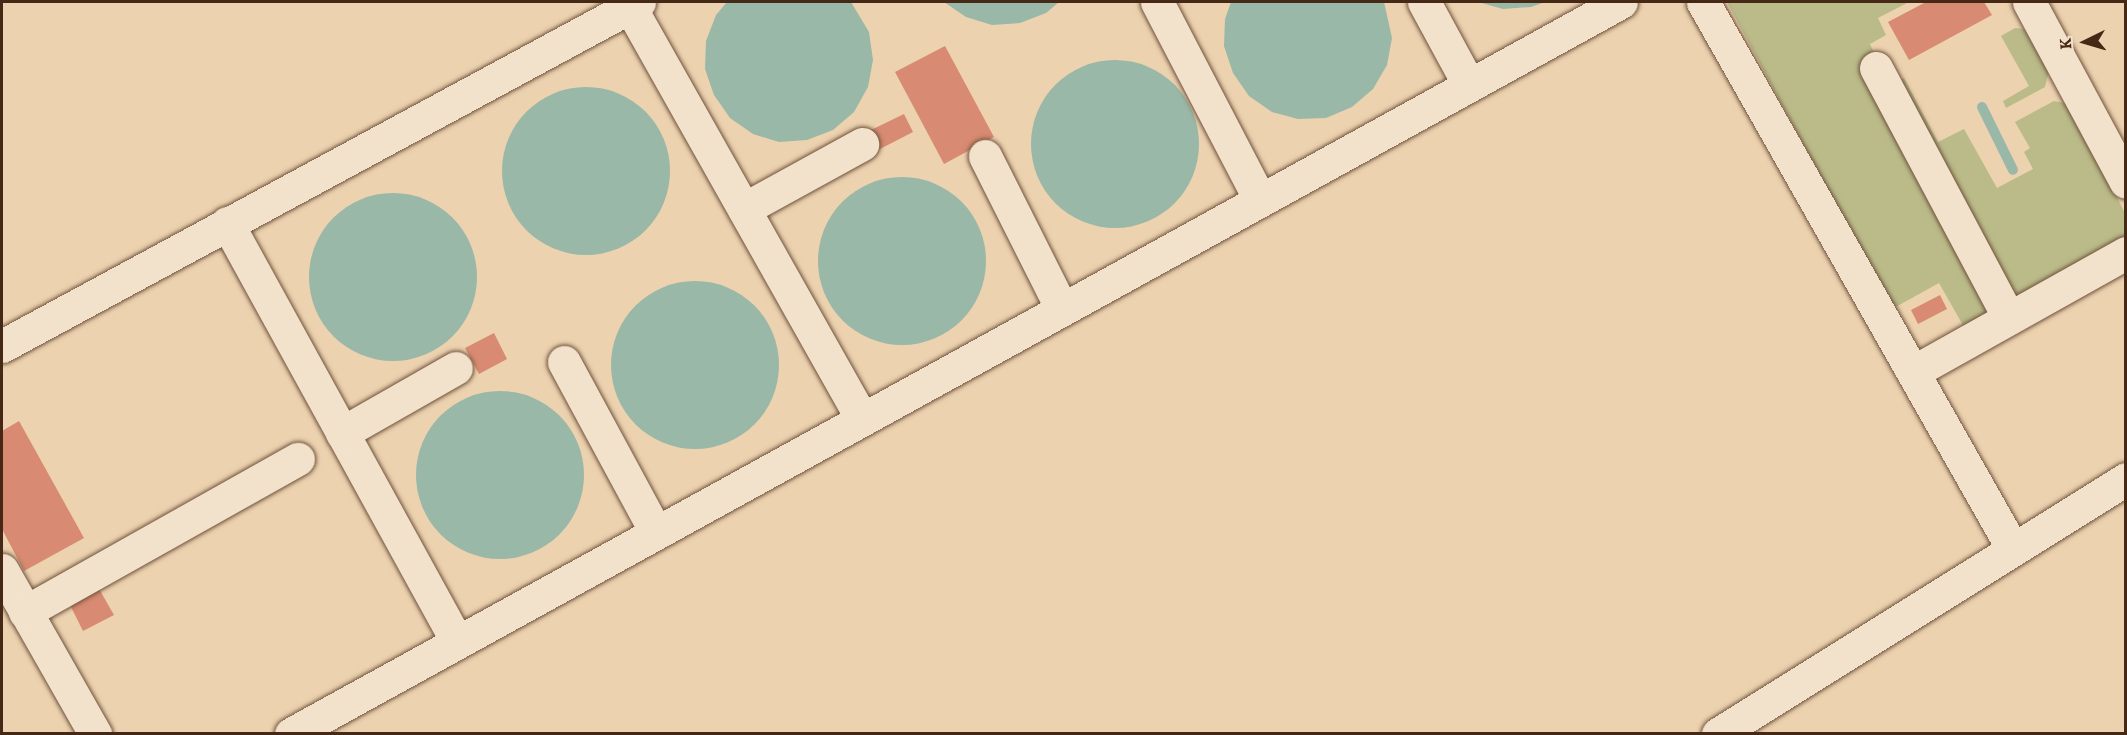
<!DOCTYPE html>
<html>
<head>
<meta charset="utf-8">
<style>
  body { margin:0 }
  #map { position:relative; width:2127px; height:735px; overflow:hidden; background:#ecd2af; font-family:Vollkorn,serif }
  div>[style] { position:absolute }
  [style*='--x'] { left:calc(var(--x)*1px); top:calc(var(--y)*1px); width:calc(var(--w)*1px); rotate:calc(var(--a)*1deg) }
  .green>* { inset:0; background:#babb89 }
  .water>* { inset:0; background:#99b8a8 }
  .round { border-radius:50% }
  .stream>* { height:10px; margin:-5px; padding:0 5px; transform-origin:5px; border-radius:5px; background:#99b8a8 }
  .building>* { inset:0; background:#d88a72 }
  .roads { filter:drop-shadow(0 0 2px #6f523c) drop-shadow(0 0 2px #6f523c) }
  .minor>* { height:33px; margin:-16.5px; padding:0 16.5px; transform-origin:16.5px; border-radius:16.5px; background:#f3e2cb }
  span { translate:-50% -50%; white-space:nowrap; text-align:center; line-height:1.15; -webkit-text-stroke:6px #f3e2cb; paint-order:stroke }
  .frame { position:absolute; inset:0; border:3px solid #452816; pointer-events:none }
  .north { position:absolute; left:2055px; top:12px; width:60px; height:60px; -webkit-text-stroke:4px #f3e2cb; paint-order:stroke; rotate:265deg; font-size:16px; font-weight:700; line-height:24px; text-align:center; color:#452816 }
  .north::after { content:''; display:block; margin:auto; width:21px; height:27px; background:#452816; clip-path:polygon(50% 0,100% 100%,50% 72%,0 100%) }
</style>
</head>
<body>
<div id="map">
  <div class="green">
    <div style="clip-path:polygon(1727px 2px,1909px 2px,1878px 18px,1886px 35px,1870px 44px,1876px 57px,1859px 66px,1991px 312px,1964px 327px,1939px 283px,1892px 309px)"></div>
    <div style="clip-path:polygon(2015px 28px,2024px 29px,2049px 71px,2045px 87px,2006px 108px,2003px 101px,2029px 86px,2001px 36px)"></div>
    <div style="clip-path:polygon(1904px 78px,1938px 142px,1964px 129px,1997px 188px,2033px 169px,2024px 152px,2030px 148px,2015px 122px,2054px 101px,2069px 104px,2125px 213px,2125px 237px,2017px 298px,1900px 80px)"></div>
  </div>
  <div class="water">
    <div style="clip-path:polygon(727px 2px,851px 2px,869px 32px,873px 60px,868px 87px,854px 112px,833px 130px,807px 140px,779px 142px,753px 134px,730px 118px,714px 95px,705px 69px,706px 41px,716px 15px)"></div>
    <div style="clip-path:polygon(944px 2px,1059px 2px,1046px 13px,1020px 23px,992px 25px,966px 17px)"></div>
    <div style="clip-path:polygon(1231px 2px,1384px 2px,1392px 38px,1387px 65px,1373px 89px,1352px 107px,1326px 118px,1298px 119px,1272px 112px,1249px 96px,1233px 73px,1224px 46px,1225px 19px)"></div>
    <div style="clip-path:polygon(1478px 2px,1545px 2px,1531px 7px,1503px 9px)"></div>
    <div class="round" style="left:1031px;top:60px;width:168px;height:168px"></div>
    <div class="round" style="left:502px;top:87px;width:168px;height:168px"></div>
    <div class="round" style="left:818px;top:177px;width:168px;height:168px"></div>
    <div class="round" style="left:309px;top:193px;width:168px;height:168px"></div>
    <div class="round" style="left:611px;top:281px;width:168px;height:168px"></div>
    <div class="round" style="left:416px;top:391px;width:168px;height:168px"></div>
  </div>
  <div class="stream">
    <div style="--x:1982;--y:107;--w:70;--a:63.8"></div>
  </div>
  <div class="building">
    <div style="clip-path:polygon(1926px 2px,1984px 2px,1992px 15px,1909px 60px,1888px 22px)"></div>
    <div style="clip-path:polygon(945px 46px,994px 137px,944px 164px,895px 72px)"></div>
    <div style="clip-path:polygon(904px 114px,913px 132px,880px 149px,871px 130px)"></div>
    <div style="clip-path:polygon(1940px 295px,1947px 309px,1918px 324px,1911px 310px)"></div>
    <div style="clip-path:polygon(494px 333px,507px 359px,479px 374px,465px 348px)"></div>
    <div style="clip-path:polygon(19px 421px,84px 538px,24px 571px,2px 529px,2px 431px)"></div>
    <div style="clip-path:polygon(98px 587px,114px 615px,83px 631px,69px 603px)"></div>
  </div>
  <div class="roads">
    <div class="minor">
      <div style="--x:1157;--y:2;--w:223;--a:62.5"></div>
      <div style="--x:1424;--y:2;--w:94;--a:61.5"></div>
      <div style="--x:1703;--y:2;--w:629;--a:60.46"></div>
      <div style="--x:2029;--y:2;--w:204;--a:61.7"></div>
      <div style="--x:630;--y:7;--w:473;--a:60.6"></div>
      <div style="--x:1876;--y:68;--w:283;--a:62"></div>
      <div style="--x:985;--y:156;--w:171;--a:63.3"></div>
      <div style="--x:744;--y:209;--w:135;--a:-28.8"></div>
      <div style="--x:227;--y:223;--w:478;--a:61.2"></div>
      <div style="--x:2;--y:346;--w:724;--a:-28.37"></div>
      <div style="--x:564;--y:362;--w:193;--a:61.6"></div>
      <div style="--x:1913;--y:372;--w:244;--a:-29.2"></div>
      <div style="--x:342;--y:433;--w:131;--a:-29.7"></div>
      <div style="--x:2;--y:570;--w:189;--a:60.4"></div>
      <div style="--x:25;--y:612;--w:313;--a:-29.3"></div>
      <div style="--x:291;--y:734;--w:1518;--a:-28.83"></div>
      <div style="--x:1718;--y:734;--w:481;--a:-32"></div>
    </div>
  </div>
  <div class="frame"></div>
  <div class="north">K</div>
</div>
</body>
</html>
